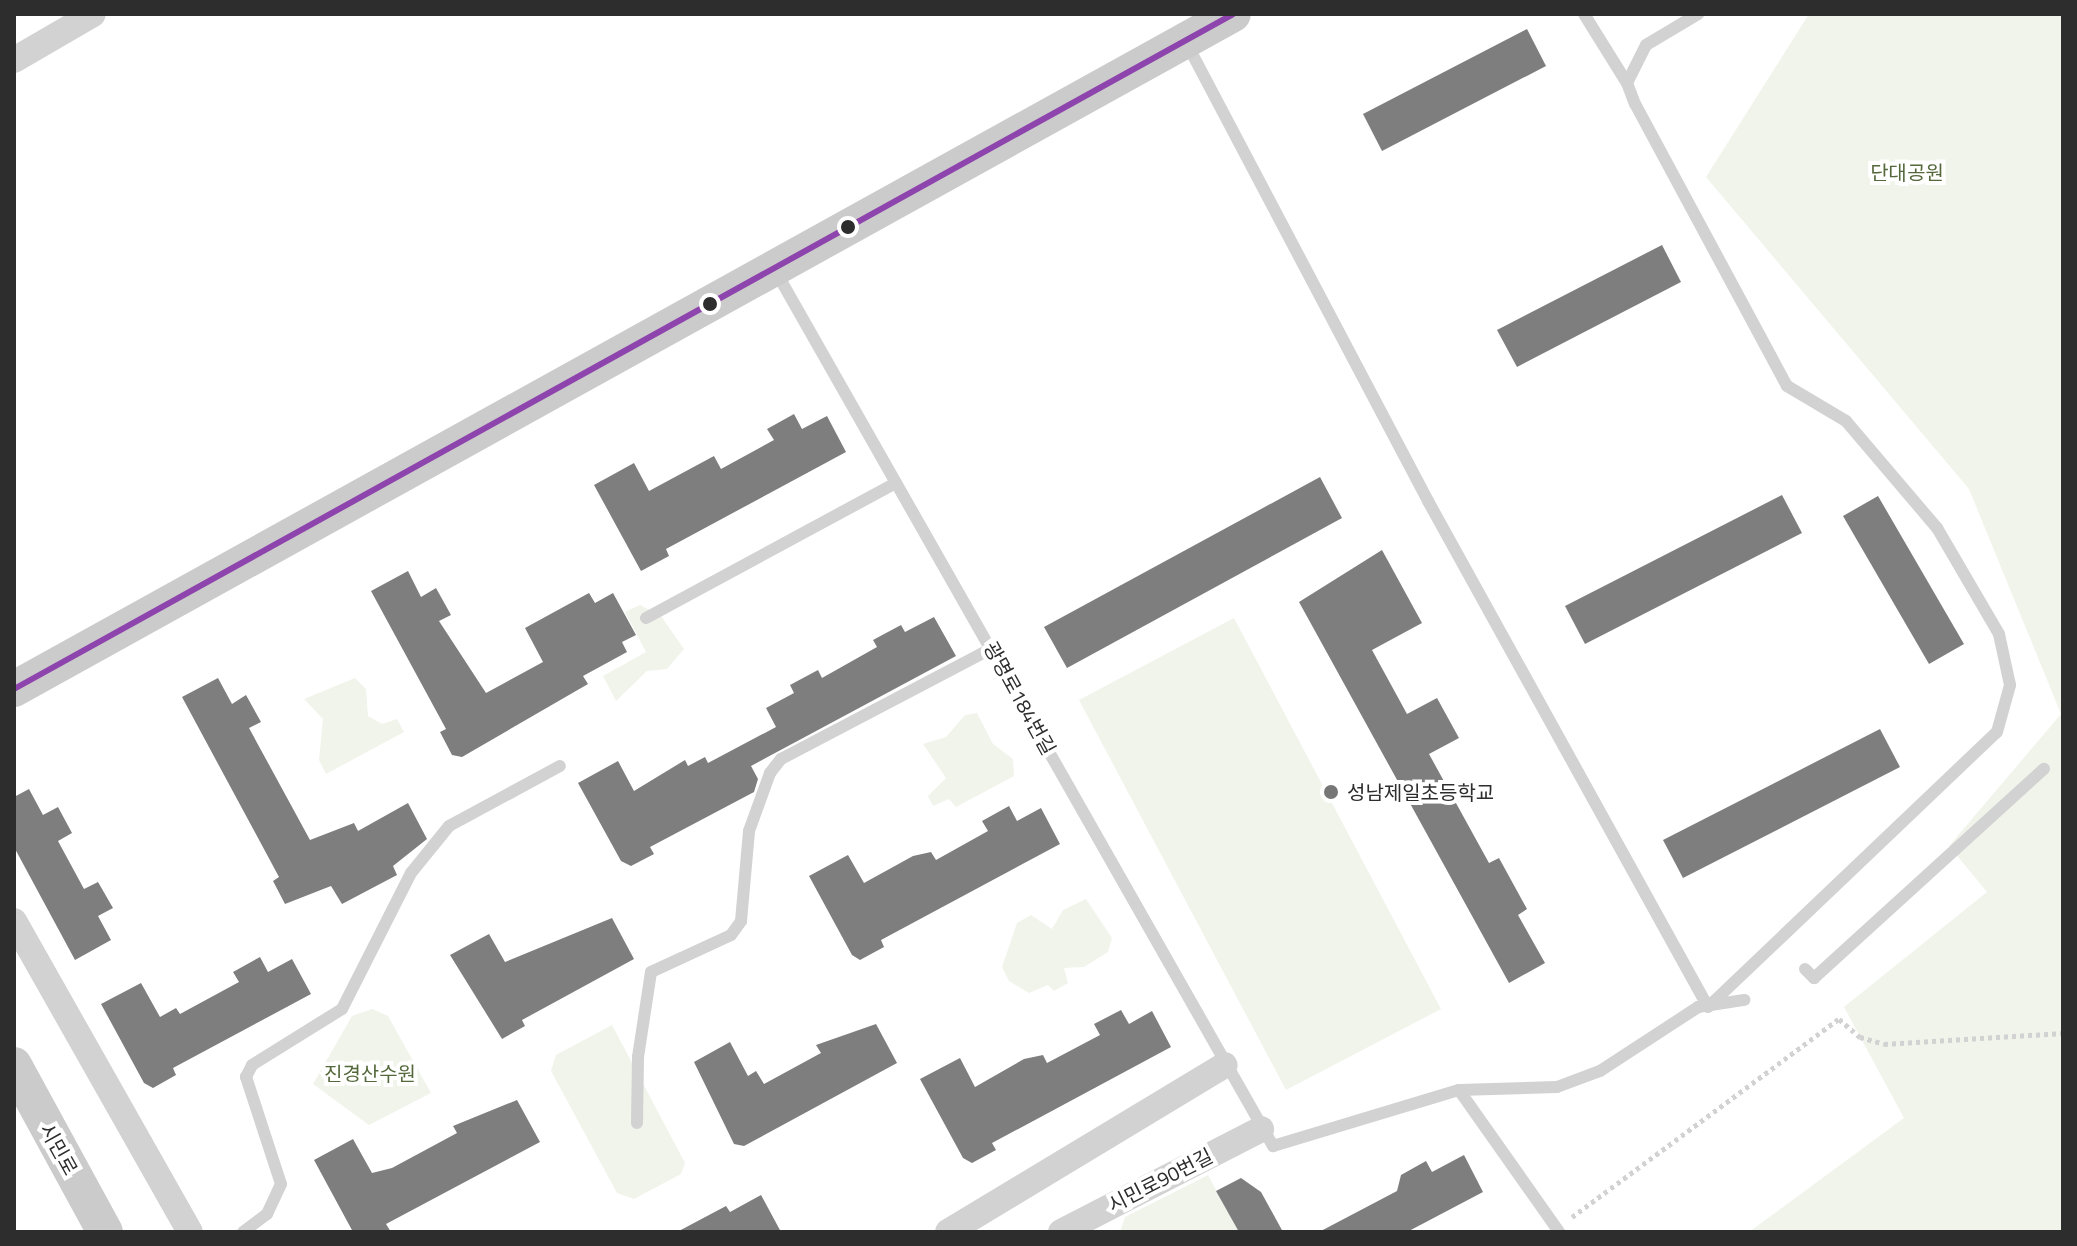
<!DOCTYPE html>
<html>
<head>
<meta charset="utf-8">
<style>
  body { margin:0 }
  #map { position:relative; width:2077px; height:1246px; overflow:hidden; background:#fff; font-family:"Titillium Web","Noto Sans KR",sans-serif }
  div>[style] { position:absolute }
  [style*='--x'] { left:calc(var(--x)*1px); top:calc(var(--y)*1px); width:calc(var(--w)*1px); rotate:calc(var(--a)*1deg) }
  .green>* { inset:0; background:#f1f4eb }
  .building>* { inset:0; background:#7e7e7e }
  .path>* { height:5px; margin-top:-2.5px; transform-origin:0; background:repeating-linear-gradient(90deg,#d2d2d2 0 4px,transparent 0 8px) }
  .service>* { height:12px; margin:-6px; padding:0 6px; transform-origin:6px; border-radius:6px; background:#d2d2d2 }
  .minor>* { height:26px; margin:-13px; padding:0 13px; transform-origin:13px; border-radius:13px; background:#d2d2d2 }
  .secondary>* { height:36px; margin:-18px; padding:0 18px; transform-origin:18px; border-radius:18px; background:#cbcbcb }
  .bus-1>* { height:6px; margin:-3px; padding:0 3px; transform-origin:3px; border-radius:3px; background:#8e44ad }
  .dots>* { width:22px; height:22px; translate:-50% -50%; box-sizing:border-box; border:4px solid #fff; border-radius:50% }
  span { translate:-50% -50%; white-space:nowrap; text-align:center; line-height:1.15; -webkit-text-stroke:8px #fff; paint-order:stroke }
  .park-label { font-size:20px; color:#55683b }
  .street-label { font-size:20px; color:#2d2d2d }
  .poi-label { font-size:20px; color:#2d2d2d }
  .left { translate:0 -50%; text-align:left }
  .frame { position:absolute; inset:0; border:16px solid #2d2d2d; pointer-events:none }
</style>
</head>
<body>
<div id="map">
  <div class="green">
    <div style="clip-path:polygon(1809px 14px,2063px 14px,2063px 1232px,1749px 1232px,1904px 1118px,1844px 1007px,1987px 892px,1949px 846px,2061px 714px,1969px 489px,1706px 177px)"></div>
    <div style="clip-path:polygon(640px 605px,661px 616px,684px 649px,667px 669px,647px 671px,616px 701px,603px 676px,646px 652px,625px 612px)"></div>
    <div style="clip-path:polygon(1234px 618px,1441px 1009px,1286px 1090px,1079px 700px)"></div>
    <div style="clip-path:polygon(355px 678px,366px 689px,368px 716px,382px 724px,397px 719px,404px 732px,326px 774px,319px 760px,323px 719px,304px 699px)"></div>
    <div style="clip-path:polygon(977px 713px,993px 744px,1013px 759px,1014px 776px,956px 807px,949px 799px,933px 806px,928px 796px,946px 778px,923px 744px,946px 737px,965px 715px)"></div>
    <div style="clip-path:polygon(1086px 899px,1112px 938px,1108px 952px,1084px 967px,1064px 968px,1068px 983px,1054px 991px,1048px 985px,1029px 993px,1009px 981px,1002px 967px,1017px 923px,1031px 915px,1052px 929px,1063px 910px)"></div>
    <div style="clip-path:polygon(372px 1009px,388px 1016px,431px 1093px,369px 1125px,313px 1084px,352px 1016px)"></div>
    <div style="clip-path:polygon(612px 1025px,685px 1163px,681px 1174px,634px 1199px,617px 1193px,551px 1071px,556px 1055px)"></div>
    <div style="clip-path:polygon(1208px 1175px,1239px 1232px,1120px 1232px,1125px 1217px)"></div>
  </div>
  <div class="building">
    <div style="clip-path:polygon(1527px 29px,1546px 66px,1382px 151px,1363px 114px)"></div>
    <div style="clip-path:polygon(1662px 245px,1681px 282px,1517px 367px,1497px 330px)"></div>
    <div style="clip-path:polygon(794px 414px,802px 429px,827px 416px,846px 452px,666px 549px,669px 556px,641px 571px,594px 485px,634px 463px,649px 491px,714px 456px,721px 469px,774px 440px,767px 429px)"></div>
    <div style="clip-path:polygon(1320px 477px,1342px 518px,1067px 668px,1044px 627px)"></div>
    <div style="clip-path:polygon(1782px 495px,1802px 533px,1585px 644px,1565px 606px)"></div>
    <div style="clip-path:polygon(1878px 496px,1964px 644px,1929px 664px,1843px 516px)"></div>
    <div style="clip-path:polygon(1382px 550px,1422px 623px,1372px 650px,1407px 714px,1437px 698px,1459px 738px,1429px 754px,1489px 863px,1499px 858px,1527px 909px,1518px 915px,1545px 963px,1509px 983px,1299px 602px)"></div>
    <div style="clip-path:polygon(408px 571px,421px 597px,436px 588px,451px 615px,439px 621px,486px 693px,543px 662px,525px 628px,589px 593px,595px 603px,613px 593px,636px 635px,622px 642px,627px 652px,583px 676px,588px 684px,462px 757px,452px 755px,440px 732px,446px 729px,371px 591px)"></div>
    <div style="clip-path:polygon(934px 617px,956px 656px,751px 766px,758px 779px,754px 792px,650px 847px,654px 854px,631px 866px,621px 861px,578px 783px,618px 761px,634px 791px,685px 760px,688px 766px,705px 757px,708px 763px,776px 727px,766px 708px,794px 693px,790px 685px,818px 670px,822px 678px,877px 647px,873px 640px,901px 625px,905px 632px)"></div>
    <div style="clip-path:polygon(218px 678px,232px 704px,246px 695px,261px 722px,249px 728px,310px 840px,354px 823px,358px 831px,408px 803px,427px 839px,393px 866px,397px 875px,342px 904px,331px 886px,285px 904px,273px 881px,279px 877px,182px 697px)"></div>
    <div style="clip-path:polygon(1880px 729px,1900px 767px,1683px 878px,1663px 840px)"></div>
    <div style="clip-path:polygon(29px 789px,43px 815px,58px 807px,72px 833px,58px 841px,84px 889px,98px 882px,113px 908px,98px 916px,111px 940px,75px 960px,14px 847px,14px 797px)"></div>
    <div style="clip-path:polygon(1009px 806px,1017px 821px,1041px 808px,1060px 844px,881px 940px,884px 947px,860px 960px,852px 955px,809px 876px,848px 855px,864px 883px,913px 856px,931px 852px,936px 860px,988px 831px,982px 821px)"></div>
    <div style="clip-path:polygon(612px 918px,634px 959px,522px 1020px,525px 1026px,502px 1039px,450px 955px,489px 934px,505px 962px)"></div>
    <div style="clip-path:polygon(260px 957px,268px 972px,292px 959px,311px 994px,173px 1068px,176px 1075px,153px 1088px,144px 1083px,101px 1004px,141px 983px,160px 1017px,176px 1008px,180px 1014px,239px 982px,233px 972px)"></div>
    <div style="clip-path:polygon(1121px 1010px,1129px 1024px,1152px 1011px,1171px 1047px,992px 1143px,996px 1150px,972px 1163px,963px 1158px,920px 1079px,960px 1058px,975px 1087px,1024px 1059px,1043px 1055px,1047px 1063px,1100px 1035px,1094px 1024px)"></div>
    <div style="clip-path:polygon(876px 1024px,897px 1063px,744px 1146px,734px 1144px,694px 1062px,730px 1042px,748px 1076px,756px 1071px,764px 1084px,821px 1053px,816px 1045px)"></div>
    <div style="clip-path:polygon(517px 1100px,540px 1142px,386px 1224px,391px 1232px,353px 1232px,314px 1160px,353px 1139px,372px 1173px,392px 1168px,457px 1133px,453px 1126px)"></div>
    <div style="clip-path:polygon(1464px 1155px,1483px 1192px,1407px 1232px,1319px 1232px,1397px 1191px,1401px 1175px,1426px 1161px,1432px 1172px)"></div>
    <div style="clip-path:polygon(1241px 1178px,1261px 1192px,1283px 1232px,1239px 1232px,1216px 1191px)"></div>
    <div style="clip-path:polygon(761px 1195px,781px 1232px,677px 1232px,726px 1206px,730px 1212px)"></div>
  </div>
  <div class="path">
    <div style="--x:1572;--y:1217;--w:332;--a:-36.6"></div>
    <div style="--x:1839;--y:1019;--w:28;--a:41"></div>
    <div style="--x:1860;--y:1037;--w:25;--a:16"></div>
    <div style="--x:1884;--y:1044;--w:179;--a:-3.5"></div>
  </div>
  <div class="service">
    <div style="--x:1584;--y:14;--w:81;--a:58.1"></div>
    <div style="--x:1187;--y:44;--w:517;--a:62.19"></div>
    <div style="--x:1428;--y:501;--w:578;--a:61.04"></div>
    <div style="--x:1708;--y:1007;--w:399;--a:-43.6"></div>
    <div style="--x:1997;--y:732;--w:49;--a:-74.5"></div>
    <div style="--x:2010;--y:685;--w:52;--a:-102.2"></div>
    <div style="--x:1999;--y:634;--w:123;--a:-120.3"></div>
    <div style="--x:1937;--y:528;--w:140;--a:-130.4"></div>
    <div style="--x:1846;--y:421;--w:69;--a:-149.3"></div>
    <div style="--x:1787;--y:386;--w:320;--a:-118.3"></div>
    <div style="--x:1635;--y:104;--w:22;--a:-111"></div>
    <div style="--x:1627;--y:83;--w:42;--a:-63.4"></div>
    <div style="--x:1646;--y:45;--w:61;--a:-30.8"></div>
    <div style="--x:775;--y:270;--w:1008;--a:60.38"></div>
    <div style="--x:1273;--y:1146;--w:194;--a:-16.8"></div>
    <div style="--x:1459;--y:1090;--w:98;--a:-1.8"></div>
    <div style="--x:1557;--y:1087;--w:46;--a:-20.4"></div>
    <div style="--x:1600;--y:1071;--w:117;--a:-33.1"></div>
    <div style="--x:1698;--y:1007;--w:47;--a:-8.7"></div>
    <div style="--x:646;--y:618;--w:284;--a:-28.4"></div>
    <div style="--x:1805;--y:969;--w:13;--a:45"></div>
    <div style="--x:1814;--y:978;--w:311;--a:-42.3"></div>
    <div style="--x:1459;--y:1090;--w:174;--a:54.8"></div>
    <div style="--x:637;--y:1123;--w:66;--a:-89.1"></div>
    <div style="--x:638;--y:1057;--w:86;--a:-81.3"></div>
    <div style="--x:651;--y:972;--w:88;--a:-24.8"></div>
    <div style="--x:731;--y:935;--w:17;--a:-54"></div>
    <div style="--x:741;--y:921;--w:90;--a:-84.9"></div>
    <div style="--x:749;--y:831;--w:62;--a:-70.1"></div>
    <div style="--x:770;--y:773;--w:18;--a:-52"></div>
    <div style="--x:781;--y:759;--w:238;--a:-27.7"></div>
    <div style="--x:243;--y:1232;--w:30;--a:-37"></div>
    <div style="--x:267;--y:1214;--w:33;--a:-65"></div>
    <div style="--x:281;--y:1184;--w:113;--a:-108.1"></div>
    <div style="--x:246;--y:1077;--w:13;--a:-63"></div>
    <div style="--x:252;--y:1065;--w:106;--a:-31.9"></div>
    <div style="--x:342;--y:1009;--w:153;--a:-63.1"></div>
    <div style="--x:411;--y:873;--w:60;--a:-51"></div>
    <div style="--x:449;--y:826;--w:126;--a:-28.4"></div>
  </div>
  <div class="minor">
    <div style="--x:14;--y:60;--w:91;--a:-30.2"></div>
    <div style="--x:14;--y:921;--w:357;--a:60.5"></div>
    <div style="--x:948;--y:1232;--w:323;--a:-31.1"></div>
    <div style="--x:1061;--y:1232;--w:225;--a:-27.2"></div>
  </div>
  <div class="secondary">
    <div style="--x:14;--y:689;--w:1393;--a:-28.97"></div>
    <div style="--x:14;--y:1065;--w:190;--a:61.4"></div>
  </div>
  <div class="bus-1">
    <div style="--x:14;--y:689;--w:1393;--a:-28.97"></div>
  </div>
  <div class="dots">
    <div style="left:848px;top:227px;background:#2d2d2d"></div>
    <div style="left:710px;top:304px;background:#2d2d2d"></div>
    <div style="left:1331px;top:792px;background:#767676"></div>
  </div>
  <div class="park-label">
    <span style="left:1907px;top:172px">단대공원</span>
    <span style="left:370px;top:1073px">진경산수원</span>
  </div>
  <div class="street-label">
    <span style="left:1020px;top:698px;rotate:61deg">광명로184번길</span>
    <span style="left:59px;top:1149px;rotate:61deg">시민로</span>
    <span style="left:1160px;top:1180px;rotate:-27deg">시민로90번길</span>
  </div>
  <div class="poi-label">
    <span class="left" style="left:1347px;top:792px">성남제일초등학교</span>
  </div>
  <div class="frame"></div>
</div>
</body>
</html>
